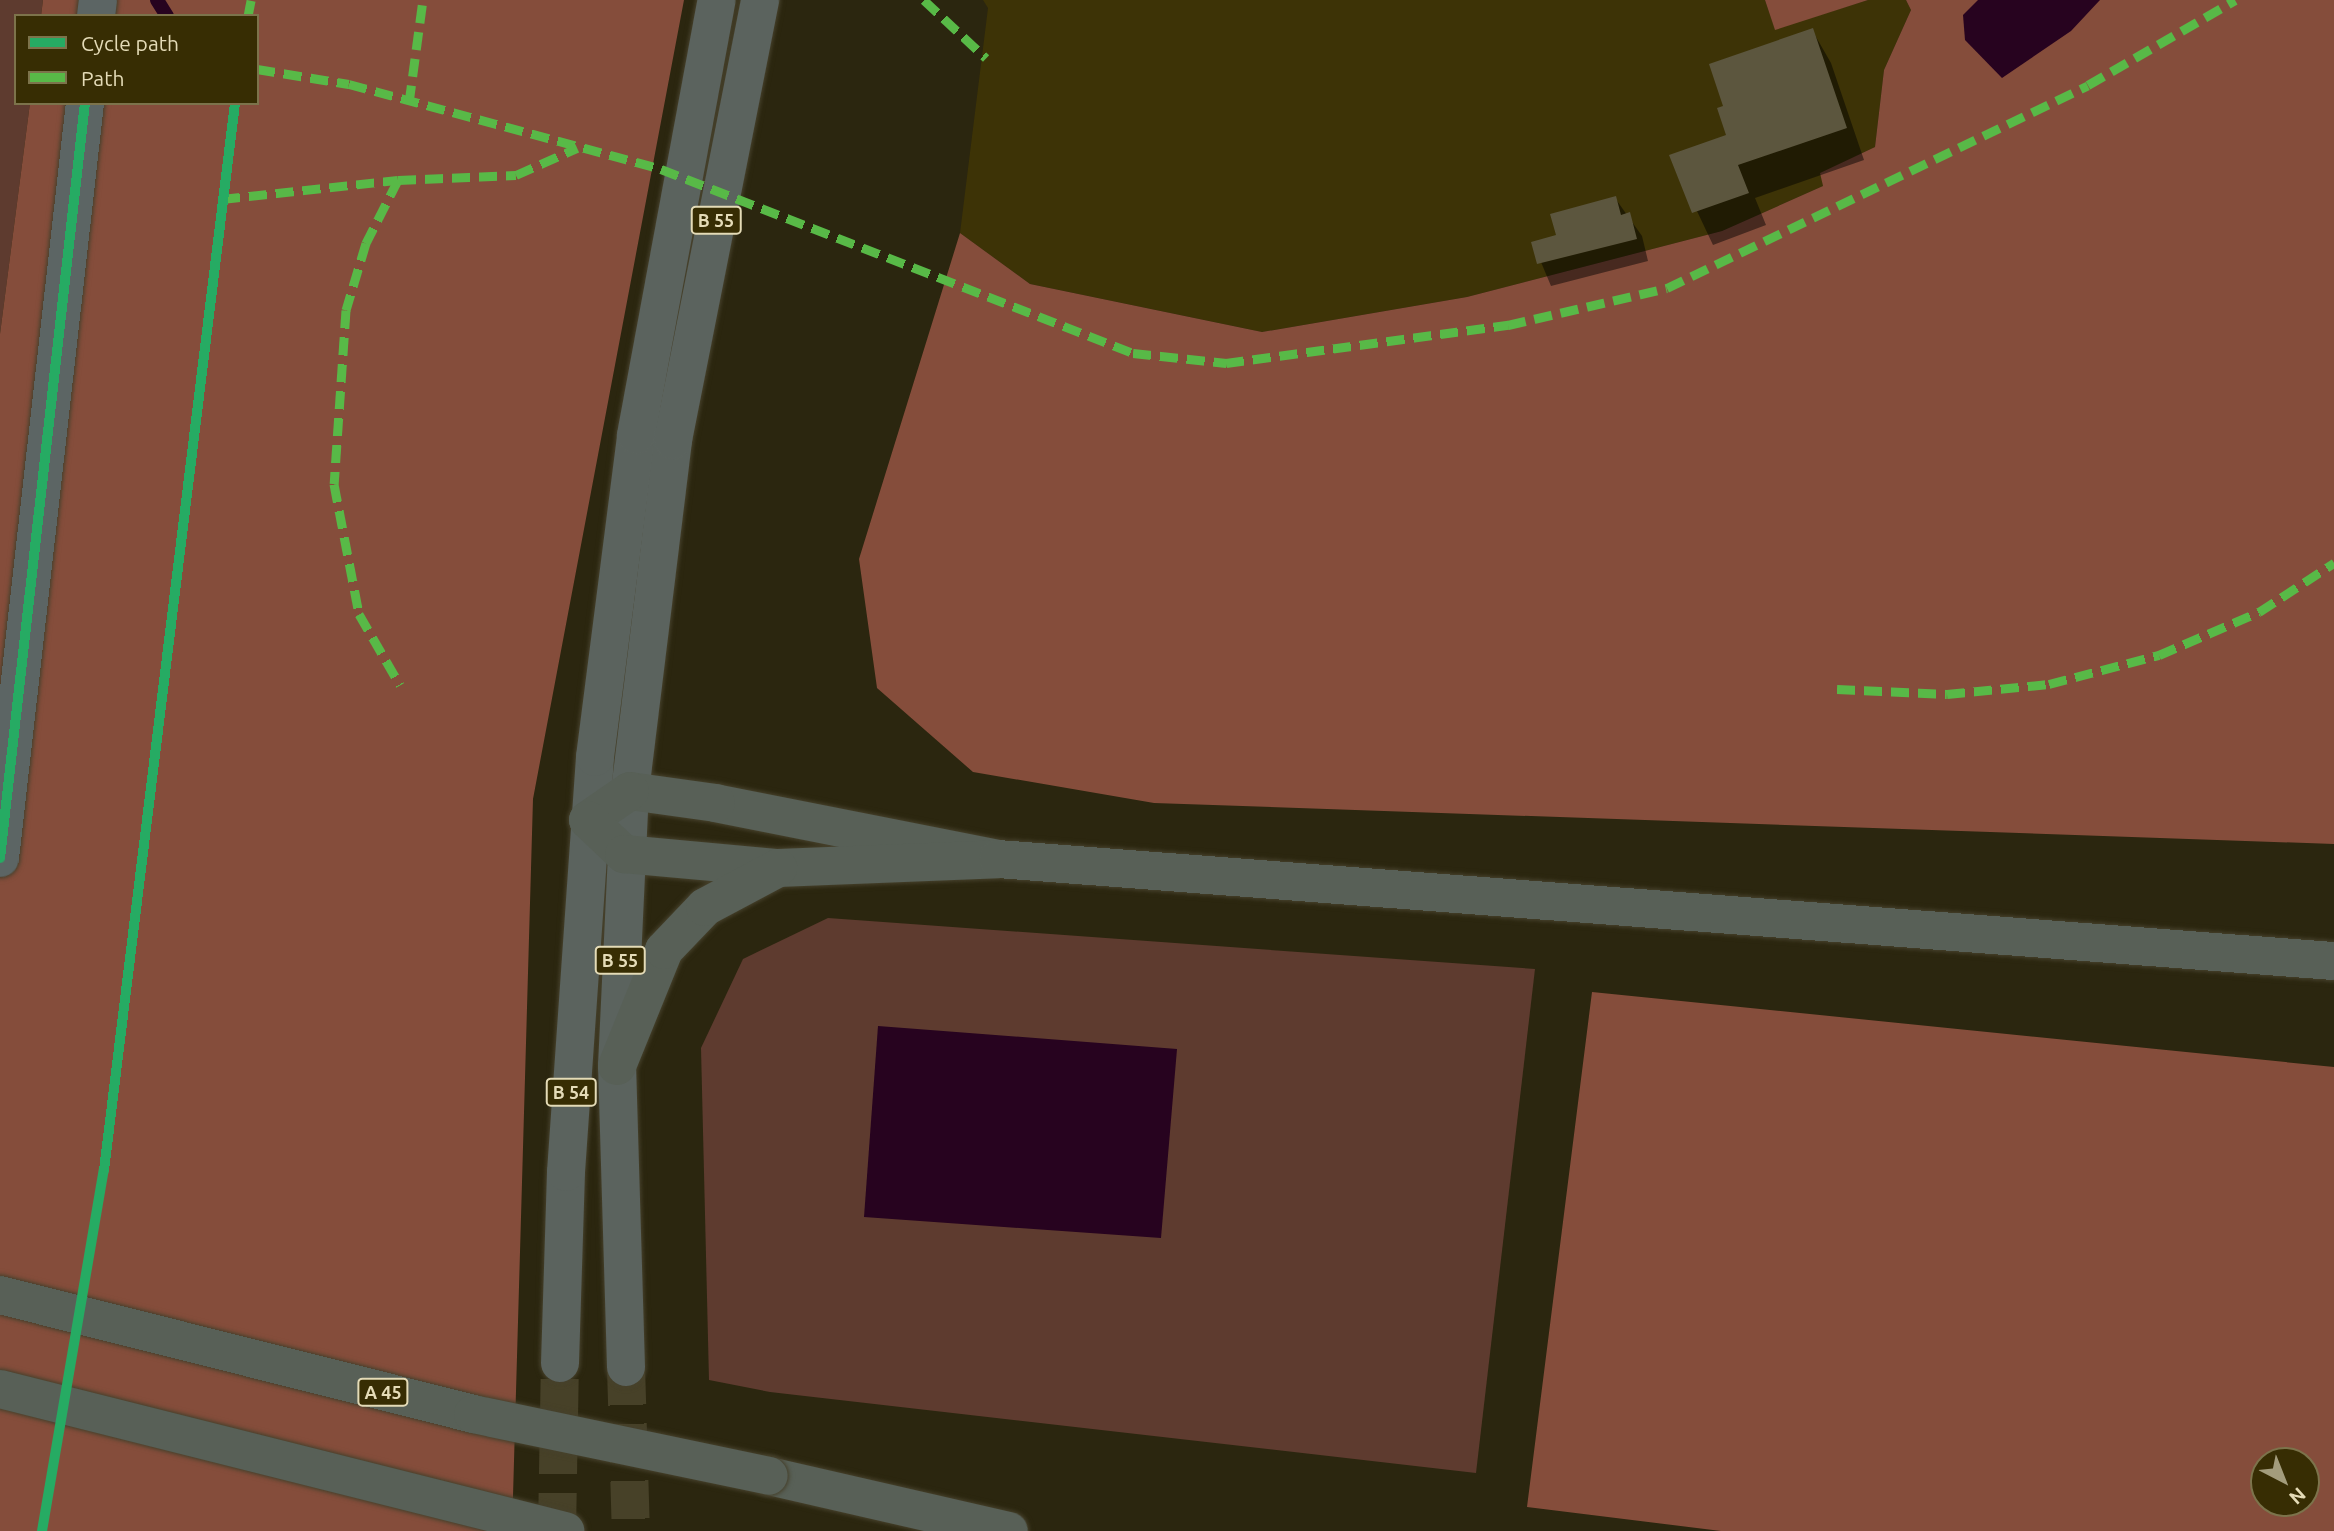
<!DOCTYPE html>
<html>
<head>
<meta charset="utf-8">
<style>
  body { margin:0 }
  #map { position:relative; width:2334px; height:1531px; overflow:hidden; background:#2b260f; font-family:Ubuntu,sans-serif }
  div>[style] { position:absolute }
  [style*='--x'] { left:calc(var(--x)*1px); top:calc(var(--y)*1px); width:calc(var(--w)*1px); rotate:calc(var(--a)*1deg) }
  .built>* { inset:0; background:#3d3306 }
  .green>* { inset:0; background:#5e3b2f }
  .forest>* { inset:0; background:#854d3b }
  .water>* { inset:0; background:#27031f }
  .shadow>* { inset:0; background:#0007 }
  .stream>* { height:14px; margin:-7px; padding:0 7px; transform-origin:7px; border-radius:7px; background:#27031f }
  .building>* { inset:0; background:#5c563e }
  .primary-tunnel>* { height:38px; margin-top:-19px; transform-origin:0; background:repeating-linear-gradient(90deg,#474128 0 38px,transparent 0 57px) }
  .roads { filter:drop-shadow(0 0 2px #46412c) drop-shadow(0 0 2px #46412c) }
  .minor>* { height:38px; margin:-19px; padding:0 19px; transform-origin:19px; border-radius:19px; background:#5c6564 }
  .primary>* { height:38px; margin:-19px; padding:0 19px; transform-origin:19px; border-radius:19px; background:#5b635e }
  .motorway>* { height:38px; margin:-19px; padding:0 19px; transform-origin:19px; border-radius:19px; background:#586057 }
  .bridges { filter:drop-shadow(0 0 2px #46412c) drop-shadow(0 0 2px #46412c) }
  .motorway-bridge>* { height:38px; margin:-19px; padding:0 19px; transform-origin:19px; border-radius:19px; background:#586057 }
  .quiet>* { height:9px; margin-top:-4.5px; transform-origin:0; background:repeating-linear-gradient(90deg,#58b947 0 18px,transparent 0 27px) }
  .cycleway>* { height:10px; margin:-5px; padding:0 5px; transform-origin:5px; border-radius:5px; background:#26ab63 }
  span { translate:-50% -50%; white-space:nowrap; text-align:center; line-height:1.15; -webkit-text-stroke:7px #372d03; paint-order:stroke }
  .shield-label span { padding:2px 5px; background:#372d03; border:2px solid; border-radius:5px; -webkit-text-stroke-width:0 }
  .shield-label { font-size:18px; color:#e4dbb7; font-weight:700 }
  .legend { position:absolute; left:14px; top:14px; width:245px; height:91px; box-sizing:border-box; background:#372d03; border:2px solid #7c734b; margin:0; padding:9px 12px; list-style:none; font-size:21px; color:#e4dbb7 }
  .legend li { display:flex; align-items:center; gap:14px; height:35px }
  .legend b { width:35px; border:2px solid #7c734b }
  .north { position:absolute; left:2250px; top:1447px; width:70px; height:70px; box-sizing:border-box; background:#372d03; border:2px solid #7c734b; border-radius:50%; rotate:138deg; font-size:19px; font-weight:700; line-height:28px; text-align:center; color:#e4dbb7 }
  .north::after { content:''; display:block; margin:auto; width:24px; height:32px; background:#a39c7c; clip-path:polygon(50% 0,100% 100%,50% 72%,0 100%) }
</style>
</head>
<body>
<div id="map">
  <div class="built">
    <div style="clip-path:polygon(983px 0,1765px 0,1775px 29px,1868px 0,1906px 0,1911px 10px,1884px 70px,1875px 147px,1821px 173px,1823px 186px,1722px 231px,1467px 297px,1262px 332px,1030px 284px,960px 233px,988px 8px)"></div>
  </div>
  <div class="green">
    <div style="clip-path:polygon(0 0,43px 0,41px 16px,16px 16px,16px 103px,30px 103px,0 334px)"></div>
    <div style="clip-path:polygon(828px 918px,1535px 969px,1476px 1473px,770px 1392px,709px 1380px,701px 1048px,743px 959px)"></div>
  </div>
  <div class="forest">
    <div style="clip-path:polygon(43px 0,684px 0,533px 799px,512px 1531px,0 1531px,0 334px,30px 103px,257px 103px,257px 16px,41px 16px)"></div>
    <div style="clip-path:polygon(1765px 0,1868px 0,1775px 30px)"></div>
    <div style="clip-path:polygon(1906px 0,2334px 0,2334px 844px,1154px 803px,973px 772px,877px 688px,859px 559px,960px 233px,1030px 284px,1262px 332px,1467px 297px,1722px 231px,1823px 186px,1820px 173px,1875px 147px,1884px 70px,1911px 10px)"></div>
    <div style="clip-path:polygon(evenodd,1592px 992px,2334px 1067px,2334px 1531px,1721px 1531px,1527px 1507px,1592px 992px,2306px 1461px,2306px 1503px,2264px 1503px,2264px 1461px,2306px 1461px)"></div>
  </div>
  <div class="water">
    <div style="clip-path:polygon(1978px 0,2100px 0,2071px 31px,2002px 78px,1965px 40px,1963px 15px)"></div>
    <div style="clip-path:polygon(878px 1026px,1177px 1049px,1161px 1238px,864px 1217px)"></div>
  </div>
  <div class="shadow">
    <div style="clip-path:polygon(1812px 30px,1831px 63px,1864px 160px,1755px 198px,1766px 225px,1713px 245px,1671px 156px,1728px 136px)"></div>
    <div style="clip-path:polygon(1615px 198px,1642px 236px,1648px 261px,1551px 286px,1533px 243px,1558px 237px)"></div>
  </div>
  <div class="stream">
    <div style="--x:157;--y:0;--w:19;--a:58"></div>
  </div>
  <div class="building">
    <div style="clip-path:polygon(1813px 28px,1847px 128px,1738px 165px,1749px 193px,1692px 213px,1669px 155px,1726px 135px,1717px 108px,1723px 106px,1709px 64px)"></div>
    <div style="clip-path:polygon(1616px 196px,1621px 215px,1630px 212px,1637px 239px,1537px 264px,1531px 242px,1556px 235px,1550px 214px)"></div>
  </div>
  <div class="primary-tunnel">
    <div style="--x:626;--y:1367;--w:164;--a:88.3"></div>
    <div style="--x:557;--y:1531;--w:168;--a:-89"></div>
  </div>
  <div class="roads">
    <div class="minor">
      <div style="--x:96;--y:16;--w:16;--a:-83"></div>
      <div style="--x:0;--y:858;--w:760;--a:-83.58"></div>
    </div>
    <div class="primary">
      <div style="--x:560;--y:1363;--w:191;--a:-88.2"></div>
      <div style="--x:566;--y:1172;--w:416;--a:-86"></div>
      <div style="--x:595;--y:757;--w:325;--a:-82.7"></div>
      <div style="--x:636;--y:435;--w:442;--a:-79.5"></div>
      <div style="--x:626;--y:1367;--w:301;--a:-91.7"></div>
      <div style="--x:617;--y:1066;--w:275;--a:-87.3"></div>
      <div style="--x:630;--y:791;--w:354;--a:-83"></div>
      <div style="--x:673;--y:440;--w:449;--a:-78.8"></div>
    </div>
    <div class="motorway">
      <div style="--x:998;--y:859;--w:288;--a:-168.8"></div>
      <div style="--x:716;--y:803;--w:87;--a:-172.1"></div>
      <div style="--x:630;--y:791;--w:51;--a:145.4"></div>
      <div style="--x:588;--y:820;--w:50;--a:43.4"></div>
      <div style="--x:624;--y:854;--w:155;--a:5.2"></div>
      <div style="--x:778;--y:868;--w:220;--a:-2.3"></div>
      <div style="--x:998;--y:859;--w:1340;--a:4.37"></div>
      <div style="--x:617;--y:1066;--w:125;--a:-67.9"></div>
      <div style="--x:664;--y:950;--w:59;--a:-46.4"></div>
      <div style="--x:705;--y:907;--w:83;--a:-28.1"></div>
      <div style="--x:769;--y:1476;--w:246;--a:12.9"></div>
    </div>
  </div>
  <div class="bridges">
    <div class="motorway-bridge">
      <div style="--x:0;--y:1295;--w:488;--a:14.1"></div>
      <div style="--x:473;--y:1414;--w:302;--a:11.8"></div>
      <div style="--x:0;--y:1389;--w:583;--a:14.11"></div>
    </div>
  </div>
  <div class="quiet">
    <div style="--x:924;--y:0;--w:85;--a:43.1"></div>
    <div style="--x:248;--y:16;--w:16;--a:-79"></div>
    <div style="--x:257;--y:69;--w:93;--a:9.3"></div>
    <div style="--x:349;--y:84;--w:323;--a:15.2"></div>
    <div style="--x:661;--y:169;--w:507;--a:21.3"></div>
    <div style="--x:1133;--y:353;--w:94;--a:6.1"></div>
    <div style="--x:1226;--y:363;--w:285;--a:-7.7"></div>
    <div style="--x:1508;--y:325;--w:163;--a:-13.1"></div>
    <div style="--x:1667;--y:288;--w:467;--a:-25.7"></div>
    <div style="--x:2088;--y:85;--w:170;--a:-30"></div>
    <div style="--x:409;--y:103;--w:104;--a:-82.3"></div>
    <div style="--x:398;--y:180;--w:71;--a:116.9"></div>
    <div style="--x:366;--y:243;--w:70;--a:106.6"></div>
    <div style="--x:346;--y:310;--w:174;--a:93.9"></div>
    <div style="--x:334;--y:484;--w:132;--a:79.1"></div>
    <div style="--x:359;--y:614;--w:82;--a:60"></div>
    <div style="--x:222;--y:199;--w:177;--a:-6.2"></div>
    <div style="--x:398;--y:180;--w:118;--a:-2.4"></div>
    <div style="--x:516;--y:175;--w:67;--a:-23.9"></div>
    <div style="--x:1837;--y:689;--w:110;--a:2.6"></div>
    <div style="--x:1947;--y:694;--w:102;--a:-5.6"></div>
    <div style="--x:2049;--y:684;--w:114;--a:-14.8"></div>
    <div style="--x:2159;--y:655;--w:109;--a:-23.3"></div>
    <div style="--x:2259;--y:612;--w:90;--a:-33.2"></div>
  </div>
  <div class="cycleway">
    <div style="--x:0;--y:858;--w:760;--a:-83.58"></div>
    <div style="--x:42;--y:1531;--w:366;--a:-80.3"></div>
    <div style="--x:104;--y:1170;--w:1075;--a:-83"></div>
  </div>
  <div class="shield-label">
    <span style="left:716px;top:220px">B 55</span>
    <span style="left:620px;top:960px">B 55</span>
    <span style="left:571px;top:1092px">B 54</span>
    <span style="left:383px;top:1392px">A 45</span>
  </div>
  <ul class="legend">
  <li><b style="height:9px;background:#26ab63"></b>Cycle path</li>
  <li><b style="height:9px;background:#58b947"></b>Path</li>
  </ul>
  <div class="north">N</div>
</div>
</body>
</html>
